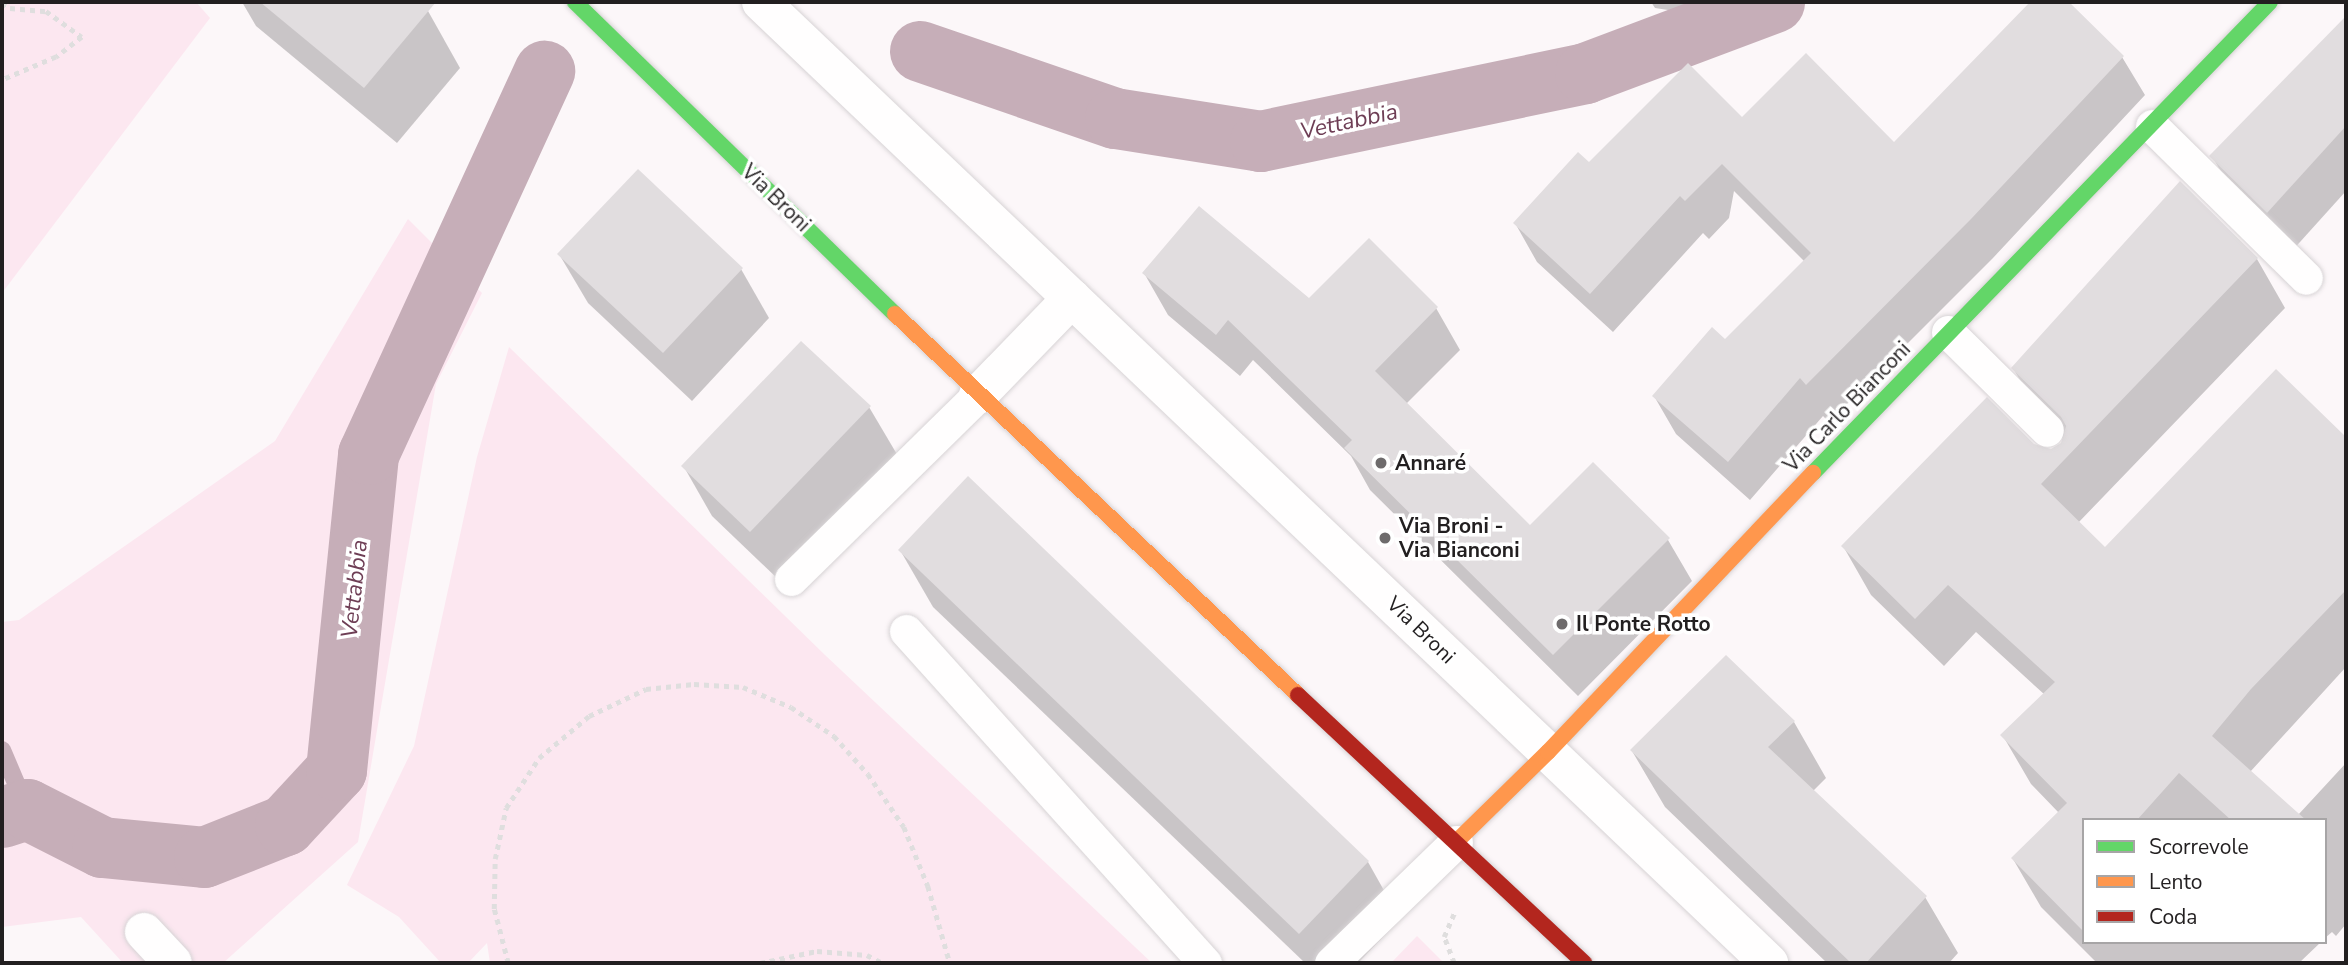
<!DOCTYPE html>
<html>
<head>
<meta charset="utf-8">
<style>
  body { margin:0 }
  #map { position:relative; width:2348px; height:965px; overflow:hidden; background:#fcf7f9; font-family:"Nunito Sans",sans-serif }
  div>[style] { position:absolute }
  [style*='--x'] { left:calc(var(--x)*1px); top:calc(var(--y)*1px); width:calc(var(--w)*1px); rotate:calc(var(--a)*1deg) }
  .green>* { inset:0; background:#fce7f0 }
  .shadow>* { inset:0; background:#0003 }
  .stream>* { height:18px; margin:-9px; padding:0 9px; transform-origin:9px; border-radius:9px; background:#c6aeb8 }
  .canal>* { height:61px; margin:-30.5px; padding:0 30.5px; transform-origin:30.5px; border-radius:30.5px; background:#c6aeb8 }
  .building>* { inset:0; background:#e1dddf }
  .path>* { height:4.5px; margin-top:-2.25px; transform-origin:0; background:repeating-linear-gradient(90deg,#dfdede 0 5px,transparent 0 10px) }
  .roads { filter:drop-shadow(0 0 2px #d7d3d5) drop-shadow(0 0 2px #d7d3d5) }
  .lane>* { height:33px; margin:-16.5px; padding:0 16.5px; transform-origin:16.5px; border-radius:16.5px; background:#fffefe }
  .street>* { height:38px; margin:-19px; padding:0 19px; transform-origin:19px; border-radius:19px; background:#fffefe }
  .fast>* { height:16px; margin:-8px; padding:0 8px; transform-origin:8px; border-radius:8px; background:#63d668 }
  .slow>* { height:16px; margin:-8px; padding:0 8px; transform-origin:8px; border-radius:8px; background:#ff974d }
  .jam>* { height:16px; margin:-8px; padding:0 8px; transform-origin:8px; border-radius:8px; background:#b3261e }
  .dots>* { width:19px; height:19px; translate:-50% -50%; box-sizing:border-box; border:4px solid #fff; border-radius:50% }
  span { translate:-50% -50%; white-space:nowrap; text-align:center; line-height:1.15; -webkit-text-stroke:7px #fff; paint-order:stroke }
  .street-label { font-size:21px; color:#221f20 }
  .poi-label { font-size:21px; color:#221f20; font-weight:700 }
  .left { translate:0 -50%; text-align:left }
  .water-label { font-size:23px; color:#6e3e55; font-style:italic }
  .frame { position:absolute; inset:0; border:4px solid #221f20; pointer-events:none }
  .legend { position:absolute; left:2082px; top:818px; width:245px; height:126px; box-sizing:border-box; background:#fff; border:2px solid #a7a5a6; margin:0; padding:9px 12px; list-style:none; font-size:21px; color:#221f20 }
  .legend li { display:flex; align-items:center; gap:14px; height:35px }
  .legend b { width:35px; border:2px solid #a7a5a6 }
</style>
</head>
<body>
<div id="map">
  <div class="green">
    <div style="clip-path:polygon(2px 2px,196px 2px,210px 18px,2px 293px)"></div>
    <div style="clip-path:polygon(408px 219px,482px 293px,436px 384px,358px 842px,223px 963px,123px 963px,81px 917px,2px 927px,2px 622px,19px 620px,275px 441px)"></div>
    <div style="clip-path:polygon(509px 347px,825px 655px,1152px 963px,490px 963px,487px 943px,468px 963px,441px 963px,399px 917px,347px 885px,414px 746px,477px 457px)"></div>
    <div style="clip-path:polygon(1417px 936px,1444px 963px,1391px 963px)"></div>
  </div>
  <div class="shadow">
    <div style="clip-path:polygon(242px 2px,416px 2px,428px 11px,460px 68px,397px 143px,256px 26px)"></div>
    <div style="clip-path:polygon(1651px 2px,1773px 2px,1769px 18px,1714px 10px,1713px 17px,1655px 8px)"></div>
    <div style="clip-path:polygon(2033px 2px,2066px 2px,2122px 57px,2145px 95px,1993px 258px,1829px 422px,1823px 416px,1750px 500px,1676px 434px,1654px 396px,1725px 341px,1805px 262px,1734px 191px,1729px 218px,1709px 239px,1703px 233px,1613px 332px,1537px 262px,1515px 223px,1589px 164px,1737px 125px,1894px 144px)"></div>
    <div style="clip-path:polygon(2346px 18px,2346px 191px,2291px 252px,2235px 196px,2212px 156px)"></div>
    <div style="clip-path:polygon(2180px 184px,2257px 259px,2285px 308px,2078px 523px,2105px 549px,2276px 372px,2346px 440px,2346px 667px,2250px 772px,2298px 815px,2346px 763px,2346px 924px,2336px 936px,2332px 932px,2325px 938px,2325px 820px,2084px 820px,2084px 942px,2321px 942px,2299px 963px,2097px 963px,2041px 907px,2013px 859px,2059px 813px,2031px 784px,2003px 736px,2045px 695px,1976px 632px,1944px 666px,1871px 595px,1843px 546px,2033px 446px,2052px 451px,2063px 444px,2064px 439px,2041px 416px,2013px 368px)"></div>
    <div style="clip-path:polygon(559px 254px,741px 269px,769px 318px,692px 401px,588px 303px)"></div>
    <div style="clip-path:polygon(1144px 273px,1309px 301px,1436px 308px,1460px 350px,1406px 404px,1530px 528px,1668px 540px,1692px 581px,1578px 696px,1370px 490px,1351px 456px,1253px 360px,1240px 376px,1168px 315px)"></div>
    <div style="clip-path:polygon(869px 407px,898px 456px,779px 580px,712px 516px,684px 467px)"></div>
    <div style="clip-path:polygon(968px 479px,1368px 862px,1400px 919px,1358px 963px,1305px 963px,933px 607px,900px 550px)"></div>
    <div style="clip-path:polygon(1794px 722px,1826px 778px,1813px 791px,1925px 897px,1958px 953px,1949px 963px,1827px 963px,1665px 807px,1632px 751px)"></div>
  </div>
  <div class="stream">
    <div style="--x:2;--y:750;--w:64;--a:67"></div>
  </div>
  <div class="canal">
    <div style="--x:920;--y:51;--w:206;--a:19"></div>
    <div style="--x:1115;--y:118;--w:147;--a:9"></div>
    <div style="--x:1260;--y:141;--w:332;--a:-11.8"></div>
    <div style="--x:1585;--y:73;--w:202;--a:-20.6"></div>
    <div style="--x:2;--y:817;--w:26;--a:-18"></div>
    <div style="--x:27;--y:809;--w:84;--a:26.9"></div>
    <div style="--x:102;--y:847;--w:102;--a:5.6"></div>
    <div style="--x:204;--y:857;--w:87;--a:-21.6"></div>
    <div style="--x:285;--y:825;--w:75;--a:-47.2"></div>
    <div style="--x:336;--y:770;--w:318;--a:-84.2"></div>
    <div style="--x:368;--y:454;--w:422;--a:-65.3"></div>
  </div>
  <div class="building">
    <div style="clip-path:polygon(260px 2px,436px 2px,364px 88px)"></div>
    <div style="clip-path:polygon(2030px 2px,2069px 2px,2124px 56px,1971px 219px,1806px 385px,1800px 378px,1728px 462px,1652px 396px,1712px 327px,1725px 339px,1811px 253px,1722px 164px,1685px 201px,1680px 196px,1590px 294px,1513px 223px,1578px 152px,1589px 162px,1688px 63px,1742px 117px,1806px 53px,1894px 142px)"></div>
    <div style="clip-path:polygon(2346px 16px,2346px 126px,2267px 213px,2209px 156px)"></div>
    <div style="clip-path:polygon(638px 169px,743px 268px,663px 353px,557px 254px)"></div>
    <div style="clip-path:polygon(2180px 181px,2258px 258px,2041px 484px,2105px 547px,2276px 369px,2346px 437px,2346px 590px,2251px 689px,2212px 736px,2306px 820px,2231px 820px,2179px 773px,2137px 820px,2084px 820px,2084px 932px,2011px 858px,2067px 803px,2000px 735px,2055px 682px,1948px 585px,1915px 619px,1841px 546px,1987px 397px,2034px 444px,2051px 449px,2061px 443px,2066px 426px,2061px 417px,2011px 368px)"></div>
    <div style="clip-path:polygon(1199px 206px,1309px 298px,1369px 238px,1438px 307px,1375px 371px,1530px 525px,1593px 462px,1670px 538px,1553px 655px,1344px 448px,1352px 440px,1228px 320px,1216px 335px,1142px 273px)"></div>
    <div style="clip-path:polygon(801px 341px,871px 406px,750px 532px,681px 466px)"></div>
    <div style="clip-path:polygon(968px 476px,1369px 861px,1299px 934px,898px 550px)"></div>
    <div style="clip-path:polygon(1726px 655px,1795px 721px,1768px 747px,1927px 896px,1866px 963px,1851px 963px,1630px 750px)"></div>
  </div>
  <div class="path">
    <div style="--x:2;--y:3;--w:9;--a:32"></div>
    <div style="--x:10;--y:8;--w:36;--a:5"></div>
    <div style="--x:46;--y:11;--w:44;--a:35.8"></div>
    <div style="--x:82;--y:37;--w:33;--a:142"></div>
    <div style="--x:56;--y:57;--w:59;--a:156.9"></div>
    <div style="--x:508;--y:963;--w:56;--a:-104.5"></div>
    <div style="--x:494;--y:909;--w:50;--a:-88.9"></div>
    <div style="--x:495;--y:859;--w:52;--a:-77.8"></div>
    <div style="--x:506;--y:808;--w:60;--a:-56.6"></div>
    <div style="--x:539;--y:758;--w:65;--a:-40"></div>
    <div style="--x:589;--y:716;--w:63;--a:-25.3"></div>
    <div style="--x:646;--y:689;--w:48;--a:-5.9"></div>
    <div style="--x:694;--y:684;--w:49;--a:3.5"></div>
    <div style="--x:743;--y:687;--w:52;--a:22.6"></div>
    <div style="--x:791;--y:707;--w:52;--a:34"></div>
    <div style="--x:834;--y:736;--w:51;--a:48.2"></div>
    <div style="--x:868;--y:774;--w:64;--a:55.8"></div>
    <div style="--x:904;--y:827;--w:64;--a:67.9"></div>
    <div style="--x:928;--y:886;--w:80;--a:74.1"></div>
    <div style="--x:760;--y:963;--w:58;--a:-11.9"></div>
    <div style="--x:817;--y:951;--w:50;--a:4.6"></div>
    <div style="--x:867;--y:955;--w:18;--a:27"></div>
    <div style="--x:1454;--y:963;--w:28;--a:-111"></div>
    <div style="--x:1444;--y:937;--w:26;--a:-67"></div>
  </div>
  <div class="roads">
    <div class="lane">
      <div style="--x:2152;--y:126;--w:216;--a:44.6"></div>
      <div style="--x:1948;--y:332;--w:139;--a:44.7"></div>
      <div style="--x:791;--y:579;--w:262;--a:-44.5"></div>
      <div style="--x:906;--y:631;--w:447;--a:48"></div>
      <div style="--x:1331;--y:963;--w:174;--a:-44.1"></div>
    </div>
    <div class="street">
      <div style="--x:761;--y:2;--w:1393;--a:43.63"></div>
      <div style="--x:978;--y:395;--w:135;--a:-45.9"></div>
      <div style="--x:144;--y:932;--w:42;--a:46.9"></div>
    </div>
    <div class="fast">
      <div style="--x:575;--y:2;--w:447;--a:44.3"></div>
      <div style="--x:1813;--y:473;--w:656;--a:-45.86"></div>
    </div>
    <div class="slow">
      <div style="--x:895;--y:314;--w:555;--a:43.39"></div>
      <div style="--x:1456;--y:842;--w:129;--a:-44.4"></div>
      <div style="--x:1548;--y:752;--w:385;--a:-46.5"></div>
    </div>
    <div class="jam">
      <div style="--x:1298;--y:695;--w:392;--a:43.1"></div>
    </div>
  </div>
  <div class="dots">
    <div style="left:1381px;top:463px;background:#6e6b6c"></div>
    <div style="left:1385px;top:538px;background:#6e6b6c"></div>
    <div style="left:1562px;top:624px;background:#6e6b6c"></div>
  </div>
  <div class="street-label">
    <span style="left:776px;top:198px;rotate:44deg">Via Broni</span>
    <span style="left:1847px;top:407px;rotate:-46deg">Via Carlo Bianconi</span>
    <span style="left:1421px;top:630px;rotate:44deg">Via Broni</span>
  </div>
  <div class="poi-label">
    <span class="left" style="left:1395px;top:463px">Annaré</span>
    <span class="left" style="left:1399px;top:538px">Via Broni -<br>Via Bianconi</span>
    <span class="left" style="left:1576px;top:624px">Il Ponte Rotto</span>
  </div>
  <div class="water-label">
    <span style="left:1349px;top:122px;rotate:-12deg">Vettabbia</span>
    <span style="left:355px;top:589px;rotate:-84deg">Vettabbia</span>
  </div>
  <div class="frame"></div>
  <ul class="legend">
  <li><b style="height:9px;background:#63d668"></b>Scorrevole</li>
  <li><b style="height:9px;background:#ff974d"></b>Lento</li>
  <li><b style="height:9px;background:#b3261e"></b>Coda</li>
  </ul>
</div>
</body>
</html>
